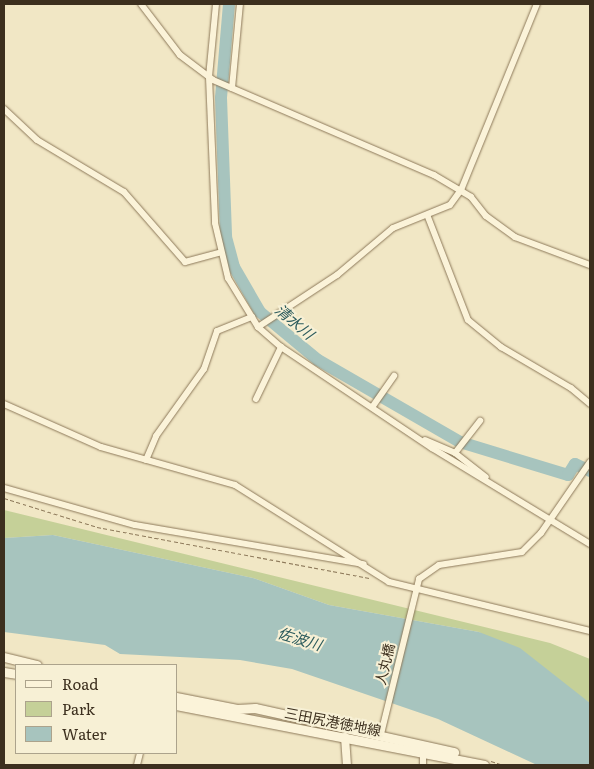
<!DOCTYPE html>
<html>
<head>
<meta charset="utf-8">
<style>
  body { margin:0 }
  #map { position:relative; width:594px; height:769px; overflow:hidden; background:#f1e7c5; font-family:Literata,"Noto Sans JP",serif }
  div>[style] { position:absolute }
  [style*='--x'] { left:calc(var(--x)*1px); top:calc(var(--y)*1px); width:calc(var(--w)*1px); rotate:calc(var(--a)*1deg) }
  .green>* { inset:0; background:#c5d098 }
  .water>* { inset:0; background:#a7c4be }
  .river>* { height:12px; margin:-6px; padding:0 6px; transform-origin:6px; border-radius:6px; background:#a7c4be }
  .path>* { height:1px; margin-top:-0.5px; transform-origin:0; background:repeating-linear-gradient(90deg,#8d795a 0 4px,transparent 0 6.5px) }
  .roads { filter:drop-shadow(0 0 1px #8d795a) drop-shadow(0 0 1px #8d795a) }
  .minor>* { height:6px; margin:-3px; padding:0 3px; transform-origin:3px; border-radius:3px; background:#fbf3d9 }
  .tertiary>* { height:8px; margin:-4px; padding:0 4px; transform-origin:4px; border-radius:4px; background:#fbf3d9 }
  .secondary>* { height:9px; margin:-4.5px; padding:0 4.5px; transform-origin:4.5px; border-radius:4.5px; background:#fbf3d9 }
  span { translate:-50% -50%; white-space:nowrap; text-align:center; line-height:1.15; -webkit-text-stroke:4px #f7f0d5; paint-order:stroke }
  .street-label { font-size:14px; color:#3c2f1e }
  .water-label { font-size:15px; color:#2d5c5d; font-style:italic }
  .frame { position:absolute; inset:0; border:5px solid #3c2f1e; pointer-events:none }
  .legend { position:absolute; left:15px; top:664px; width:162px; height:90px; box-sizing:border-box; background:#f7f0d5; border:1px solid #aca38c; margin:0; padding:6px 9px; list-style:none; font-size:15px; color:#3c2f1e }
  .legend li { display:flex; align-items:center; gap:10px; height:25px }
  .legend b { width:25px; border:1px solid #aca38c }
</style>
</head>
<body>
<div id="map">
  <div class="green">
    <div style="clip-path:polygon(4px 510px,550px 643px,590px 659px,590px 703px,479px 632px,329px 605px,253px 578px,53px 535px,4px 538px)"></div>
  </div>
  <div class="water">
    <div style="clip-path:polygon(53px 535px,253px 578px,329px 605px,479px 632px,520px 648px,590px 703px,590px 765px,537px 765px,438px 719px,292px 669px,240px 660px,120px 654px,105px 645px,4px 632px,4px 538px)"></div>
  </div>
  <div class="river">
    <div style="--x:229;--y:4;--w:94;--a:94.9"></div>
    <div style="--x:221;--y:98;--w:139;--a:87.9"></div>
    <div style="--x:226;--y:237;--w:31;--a:75"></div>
    <div style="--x:234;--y:267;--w:52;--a:60"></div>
    <div style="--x:260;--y:312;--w:75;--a:39.6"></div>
    <div style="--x:318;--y:360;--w:164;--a:30"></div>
    <div style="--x:460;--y:442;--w:113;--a:17"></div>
    <div style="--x:568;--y:475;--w:13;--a:-58"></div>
    <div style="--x:575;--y:464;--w:17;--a:25"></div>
  </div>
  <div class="path">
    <div style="--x:4;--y:498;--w:97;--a:17.3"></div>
    <div style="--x:97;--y:527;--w:277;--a:10.6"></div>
    <div style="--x:491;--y:761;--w:13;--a:18"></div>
  </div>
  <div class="roads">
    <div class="minor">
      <div style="--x:141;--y:4;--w:64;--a:52.6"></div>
      <div style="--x:180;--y:55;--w:41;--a:37.1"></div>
      <div style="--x:213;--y:80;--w:241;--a:23.3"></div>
      <div style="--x:434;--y:175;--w:43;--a:30.7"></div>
      <div style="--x:471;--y:197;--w:24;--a:52"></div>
      <div style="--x:486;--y:216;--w:36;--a:36"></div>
      <div style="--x:515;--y:237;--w:80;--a:20.5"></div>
      <div style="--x:216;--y:4;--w:73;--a:95.5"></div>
      <div style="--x:209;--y:77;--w:146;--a:87.6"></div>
      <div style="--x:215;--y:223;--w:57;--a:76.7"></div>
      <div style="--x:228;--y:278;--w:57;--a:58.5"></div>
      <div style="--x:258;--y:327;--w:30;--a:41"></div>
      <div style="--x:281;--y:347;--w:182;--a:33.8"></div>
      <div style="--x:432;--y:448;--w:185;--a:31.3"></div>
      <div style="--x:232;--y:88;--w:84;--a:-84.6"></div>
      <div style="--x:4;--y:109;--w:45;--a:43.2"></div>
      <div style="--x:37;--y:140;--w:101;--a:30.9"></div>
      <div style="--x:124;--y:192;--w:93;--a:48.9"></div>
      <div style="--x:185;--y:262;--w:35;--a:-15"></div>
      <div style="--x:428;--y:217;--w:110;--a:68.8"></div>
      <div style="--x:468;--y:320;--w:43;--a:39.3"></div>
      <div style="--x:501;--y:347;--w:81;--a:30.4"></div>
      <div style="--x:571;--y:388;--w:25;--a:40"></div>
      <div style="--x:258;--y:327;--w:95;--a:-33.4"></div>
      <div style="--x:337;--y:275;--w:73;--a:-40"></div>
      <div style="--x:393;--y:228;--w:61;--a:-22"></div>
      <div style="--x:450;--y:205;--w:19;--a:-54"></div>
      <div style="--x:461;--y:190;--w:201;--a:-67.8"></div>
      <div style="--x:256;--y:399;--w:58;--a:-64.3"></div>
      <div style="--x:4;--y:404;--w:106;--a:23.9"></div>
      <div style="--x:101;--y:447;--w:139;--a:15.8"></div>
      <div style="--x:235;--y:485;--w:182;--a:32.2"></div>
      <div style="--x:389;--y:582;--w:207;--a:13.7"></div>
      <div style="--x:373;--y:406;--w:37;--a:-55"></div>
      <div style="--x:425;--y:440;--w:33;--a:23"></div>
      <div style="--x:455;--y:453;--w:39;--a:38"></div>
      <div style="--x:455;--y:453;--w:41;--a:-52"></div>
      <div style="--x:146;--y:460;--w:26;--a:-67"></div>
      <div style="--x:156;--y:436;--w:82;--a:-54.4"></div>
      <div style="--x:204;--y:369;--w:40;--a:-71.1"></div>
      <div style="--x:217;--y:331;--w:38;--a:-22"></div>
      <div style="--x:4;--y:488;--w:136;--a:15.8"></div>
      <div style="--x:135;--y:525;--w:232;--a:9.7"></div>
      <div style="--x:381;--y:734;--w:160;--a:-76.2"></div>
      <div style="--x:419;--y:579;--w:24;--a:-35"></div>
      <div style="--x:439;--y:565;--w:84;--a:-8.9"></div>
      <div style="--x:522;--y:552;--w:27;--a:-45"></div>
      <div style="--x:541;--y:533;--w:86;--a:-55.4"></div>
      <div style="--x:137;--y:765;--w:12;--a:-76"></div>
      <div style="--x:423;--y:765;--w:13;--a:-90"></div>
    </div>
    <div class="tertiary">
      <div style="--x:345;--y:737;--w:28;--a:86"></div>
    </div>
    <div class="secondary">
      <div style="--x:4;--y:657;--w:34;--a:14"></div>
      <div style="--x:4;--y:672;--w:12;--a:9"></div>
      <div style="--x:176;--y:697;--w:62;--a:11.1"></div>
      <div style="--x:237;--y:709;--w:18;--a:-3"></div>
      <div style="--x:255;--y:708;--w:204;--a:12.5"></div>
      <div style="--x:176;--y:705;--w:314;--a:11"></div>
    </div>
  </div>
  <div class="street-label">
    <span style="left:384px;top:664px;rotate:-77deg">人丸橋</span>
    <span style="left:333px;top:721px;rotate:11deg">三田尻港徳地線</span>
  </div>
  <div class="water-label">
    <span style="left:295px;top:321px;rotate:40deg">清水川</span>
    <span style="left:300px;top:638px;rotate:17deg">佐波川</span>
  </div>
  <div class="frame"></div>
  <ul class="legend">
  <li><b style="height:6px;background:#fbf3d9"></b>Road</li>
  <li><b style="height:14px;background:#c5d098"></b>Park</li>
  <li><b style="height:14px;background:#a7c4be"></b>Water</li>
  </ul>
</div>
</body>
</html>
